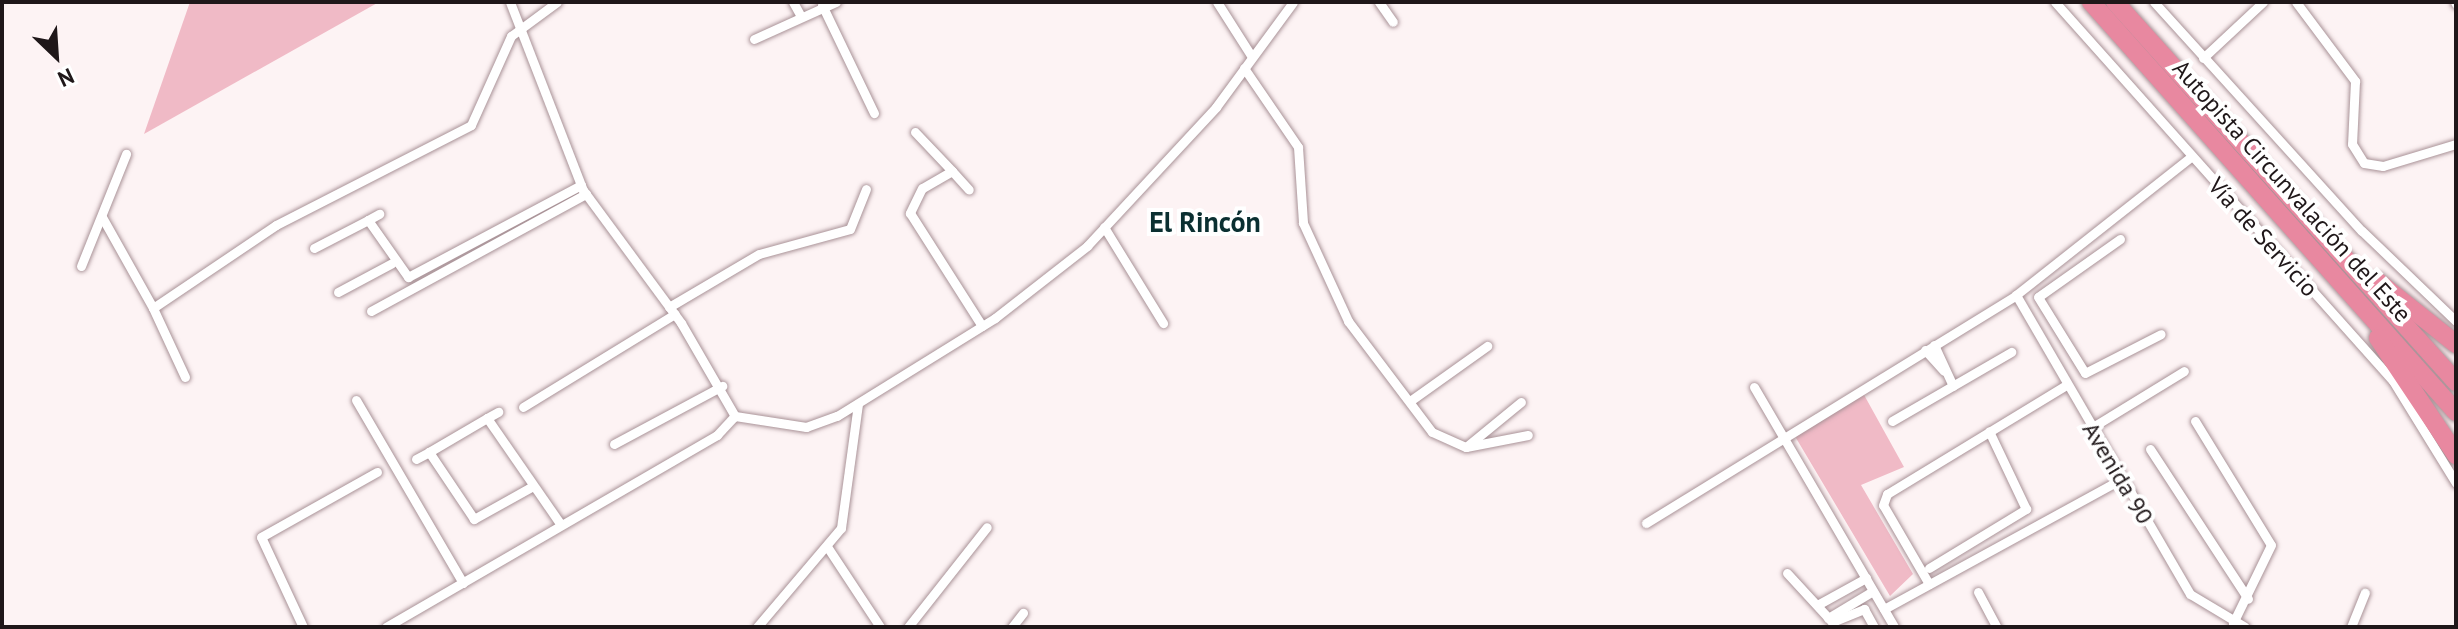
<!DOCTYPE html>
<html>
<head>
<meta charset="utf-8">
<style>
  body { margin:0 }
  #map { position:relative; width:2458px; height:629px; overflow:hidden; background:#fdf3f4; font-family:"PT Sans",sans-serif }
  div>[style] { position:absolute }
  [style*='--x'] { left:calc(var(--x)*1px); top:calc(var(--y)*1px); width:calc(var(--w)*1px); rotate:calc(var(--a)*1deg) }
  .green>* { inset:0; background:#f0bac6 }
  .roads { filter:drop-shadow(0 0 2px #a99297) drop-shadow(0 0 2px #a99297) }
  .minor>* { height:9px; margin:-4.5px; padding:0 4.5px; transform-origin:4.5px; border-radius:4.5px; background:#fff }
  .motorway>* { height:18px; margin:-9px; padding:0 9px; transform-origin:9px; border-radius:9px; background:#e888a0 }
  span { translate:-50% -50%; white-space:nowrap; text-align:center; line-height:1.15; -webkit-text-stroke:8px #fff; paint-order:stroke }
  .street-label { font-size:24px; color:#1f1719 }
  .quarter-label { font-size:28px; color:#0b2f31; font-weight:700 }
  .frame { position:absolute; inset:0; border:4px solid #1f1719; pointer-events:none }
  .north { position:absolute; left:16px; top:16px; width:80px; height:80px; -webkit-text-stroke:6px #fff; paint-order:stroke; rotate:155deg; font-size:22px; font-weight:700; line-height:32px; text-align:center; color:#1f1719 }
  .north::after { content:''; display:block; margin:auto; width:28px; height:36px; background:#1f1719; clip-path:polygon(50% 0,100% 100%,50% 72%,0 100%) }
</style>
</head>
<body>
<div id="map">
  <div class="green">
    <div style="clip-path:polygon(190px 2px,379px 2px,144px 134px)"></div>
    <div style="clip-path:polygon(1863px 393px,1904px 467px,1861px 485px,1913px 574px,1890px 596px,1796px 438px,1799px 429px)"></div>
  </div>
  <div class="roads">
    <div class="minor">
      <div style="--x:510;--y:2;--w:202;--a:68.8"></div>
      <div style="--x:583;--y:190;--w:165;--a:53.6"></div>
      <div style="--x:681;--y:323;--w:108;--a:59.9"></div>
      <div style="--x:735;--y:416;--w:72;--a:8.8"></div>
      <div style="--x:806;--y:427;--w:33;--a:-20"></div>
      <div style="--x:837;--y:416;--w:186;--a:-31.8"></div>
      <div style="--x:995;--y:318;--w:117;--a:-38"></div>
      <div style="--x:1087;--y:246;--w:190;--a:-47.1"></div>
      <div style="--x:1216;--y:107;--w:130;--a:-53.7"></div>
      <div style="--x:793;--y:2;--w:13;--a:61"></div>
      <div style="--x:1217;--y:2;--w:65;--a:57.5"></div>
      <div style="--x:1379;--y:2;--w:24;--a:55"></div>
      <div style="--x:2055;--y:2;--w:508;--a:48.27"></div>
      <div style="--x:2393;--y:381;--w:120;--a:58.3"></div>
      <div style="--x:2154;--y:2;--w:309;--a:47.8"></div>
      <div style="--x:2362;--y:231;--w:130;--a:43.8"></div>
      <div style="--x:2296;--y:2;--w:99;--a:53.2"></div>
      <div style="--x:2355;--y:81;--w:63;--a:92.7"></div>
      <div style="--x:2352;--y:144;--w:22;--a:58"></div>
      <div style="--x:2364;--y:163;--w:19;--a:9"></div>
      <div style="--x:2383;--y:166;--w:76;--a:-16.8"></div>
      <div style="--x:2455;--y:2;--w:2;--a:63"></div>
      <div style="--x:822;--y:5;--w:120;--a:64.3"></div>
      <div style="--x:754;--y:39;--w:90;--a:-24.3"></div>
      <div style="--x:2203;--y:58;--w:82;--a:-43"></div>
      <div style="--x:1244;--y:68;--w:96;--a:55.6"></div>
      <div style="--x:1298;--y:147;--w:76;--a:86.2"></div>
      <div style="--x:1303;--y:223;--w:108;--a:65.3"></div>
      <div style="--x:1348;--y:321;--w:139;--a:52.9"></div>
      <div style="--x:1432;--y:432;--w:37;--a:24"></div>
      <div style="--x:1466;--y:447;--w:63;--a:-11"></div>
      <div style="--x:915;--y:132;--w:54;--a:46.5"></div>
      <div style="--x:952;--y:171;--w:34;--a:150"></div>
      <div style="--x:922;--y:188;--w:28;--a:116"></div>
      <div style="--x:910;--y:213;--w:134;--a:57.5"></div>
      <div style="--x:952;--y:171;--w:25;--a:48"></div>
      <div style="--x:102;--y:217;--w:104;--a:60.7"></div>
      <div style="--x:368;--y:220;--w:13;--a:-29"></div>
      <div style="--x:1104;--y:227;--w:113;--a:58.4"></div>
      <div style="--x:2120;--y:239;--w:100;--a:144.7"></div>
      <div style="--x:2038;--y:297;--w:89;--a:58.3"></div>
      <div style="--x:2085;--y:373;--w:85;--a:-27.2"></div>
      <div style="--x:314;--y:248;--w:61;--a:-27.4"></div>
      <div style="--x:368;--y:220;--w:70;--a:54.9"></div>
      <div style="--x:408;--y:277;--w:196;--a:-28"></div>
      <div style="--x:81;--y:266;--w:121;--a:-68.1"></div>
      <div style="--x:338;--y:292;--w:61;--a:-28.2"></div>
      <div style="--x:2016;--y:295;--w:346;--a:59.8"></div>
      <div style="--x:2190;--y:594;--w:64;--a:31"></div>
      <div style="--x:669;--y:307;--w:104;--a:-30.5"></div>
      <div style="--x:759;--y:254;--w:94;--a:-15.4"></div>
      <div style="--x:850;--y:229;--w:43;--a:-68.2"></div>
      <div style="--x:371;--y:311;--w:245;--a:-28.6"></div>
      <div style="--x:1934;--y:345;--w:45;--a:65.1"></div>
      <div style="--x:1925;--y:350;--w:28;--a:48"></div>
      <div style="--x:185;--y:377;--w:76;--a:-114.9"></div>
      <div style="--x:153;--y:308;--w:148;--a:-34"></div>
      <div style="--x:276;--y:225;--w:219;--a:-27.1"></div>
      <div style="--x:471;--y:125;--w:98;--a:-65.8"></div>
      <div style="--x:511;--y:36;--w:57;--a:-36.5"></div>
      <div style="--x:1754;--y:387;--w:278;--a:59.7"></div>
      <div style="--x:356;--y:400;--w:212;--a:59.7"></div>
      <div style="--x:1410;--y:401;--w:95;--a:-35.5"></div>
      <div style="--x:523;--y:407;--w:178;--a:-31.5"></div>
      <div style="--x:487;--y:418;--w:13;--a:-29"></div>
      <div style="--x:1892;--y:421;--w:138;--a:-30.1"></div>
      <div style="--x:2195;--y:421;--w:145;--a:58.5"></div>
      <div style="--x:2271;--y:545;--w:87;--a:116"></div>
      <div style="--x:2091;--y:428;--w:109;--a:-31.5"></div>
      <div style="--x:614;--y:444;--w:123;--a:-28.2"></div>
      <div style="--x:1466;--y:447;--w:71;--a:-39.3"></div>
      <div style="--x:2150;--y:449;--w:179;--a:56.8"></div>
      <div style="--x:416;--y:459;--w:15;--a:-28"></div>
      <div style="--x:533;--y:486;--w:68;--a:150.8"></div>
      <div style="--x:474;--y:519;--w:81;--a:-123.9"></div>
      <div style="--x:429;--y:452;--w:67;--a:-30.4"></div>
      <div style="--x:487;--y:418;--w:130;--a:55.3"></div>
      <div style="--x:1646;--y:523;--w:435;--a:-31.6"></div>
      <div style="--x:2016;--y:295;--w:223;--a:-38.3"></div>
      <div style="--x:828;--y:548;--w:95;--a:56.6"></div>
      <div style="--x:1929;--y:568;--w:114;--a:-31.3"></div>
      <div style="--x:2026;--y:509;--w:86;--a:-115.4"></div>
      <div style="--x:1787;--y:573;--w:67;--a:47.4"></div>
      <div style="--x:1832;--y:622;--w:35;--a:-22"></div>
      <div style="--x:1864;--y:609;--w:21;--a:61"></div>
      <div style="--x:1929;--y:584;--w:91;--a:-120.2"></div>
      <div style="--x:1883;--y:505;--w:12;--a:-70"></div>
      <div style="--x:1887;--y:494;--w:210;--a:-31.3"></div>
      <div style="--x:1978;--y:592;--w:40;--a:62"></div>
      <div style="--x:1819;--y:604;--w:54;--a:-29"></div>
      <div style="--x:1884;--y:609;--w:270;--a:-28.7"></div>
      <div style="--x:1828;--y:618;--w:52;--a:-31"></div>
      <div style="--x:303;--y:627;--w:99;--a:-115"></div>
      <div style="--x:261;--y:537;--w:133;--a:-29.3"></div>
      <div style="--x:386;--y:627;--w:383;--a:-30.1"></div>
      <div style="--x:717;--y:435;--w:26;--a:-47"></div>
      <div style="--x:757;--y:627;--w:130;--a:-49.7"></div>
      <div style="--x:841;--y:528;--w:125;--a:-82.2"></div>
      <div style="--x:908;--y:627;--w:127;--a:-51.7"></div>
      <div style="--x:1012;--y:627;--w:18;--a:-52"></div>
      <div style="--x:2351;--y:627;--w:37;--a:-68"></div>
    </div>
    <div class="motorway">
      <div style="--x:2091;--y:2;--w:549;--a:48.32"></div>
      <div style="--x:2115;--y:2;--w:511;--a:48.1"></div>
      <div style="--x:2377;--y:281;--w:101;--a:38.6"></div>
      <div style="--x:2378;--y:338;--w:141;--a:56.3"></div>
    </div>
  </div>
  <div class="street-label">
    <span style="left:2292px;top:191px;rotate:48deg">Autopista Circunvalación del Este</span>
    <span style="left:2263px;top:237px;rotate:48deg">Vía de Servicio</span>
    <span style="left:2118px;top:473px;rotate:59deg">Avenida 90</span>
  </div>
  <div class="quarter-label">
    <span style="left:1205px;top:222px">El Rincón</span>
  </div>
  <div class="frame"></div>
  <div class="north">N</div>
</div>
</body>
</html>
